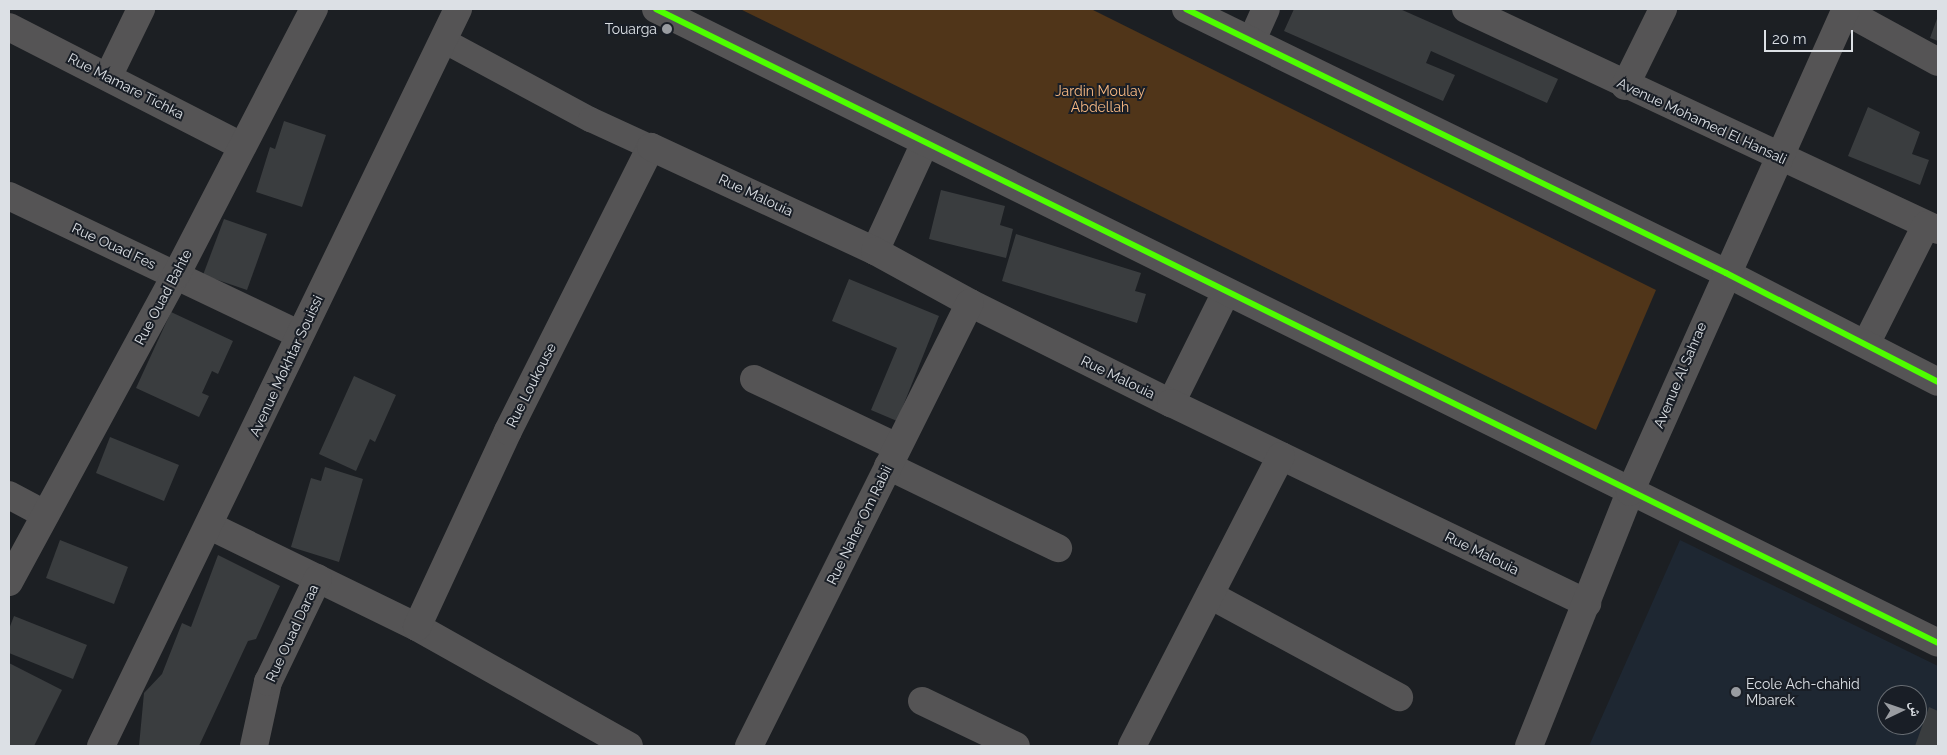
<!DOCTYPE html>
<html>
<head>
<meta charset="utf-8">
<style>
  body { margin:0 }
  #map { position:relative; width:1947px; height:755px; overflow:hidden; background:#1c1f23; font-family:Raleway,"Noto Naskh Arabic",sans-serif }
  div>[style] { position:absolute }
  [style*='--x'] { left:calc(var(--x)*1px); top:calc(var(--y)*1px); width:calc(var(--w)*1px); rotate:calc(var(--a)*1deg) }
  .built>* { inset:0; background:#1e2732 }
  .green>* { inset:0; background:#503519 }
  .building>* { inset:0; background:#3a3d3f }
  .pedestrian>* { height:25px; margin:-12.5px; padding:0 12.5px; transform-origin:12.5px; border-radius:12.5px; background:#555455 }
  .minor>* { height:28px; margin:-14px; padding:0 14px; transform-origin:14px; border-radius:14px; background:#555455 }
  .tertiary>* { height:28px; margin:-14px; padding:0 14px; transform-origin:14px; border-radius:14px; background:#555455 }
  .bus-1>* { height:6px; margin:-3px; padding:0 3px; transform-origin:3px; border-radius:3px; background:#4efe00 }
  .dots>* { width:14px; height:14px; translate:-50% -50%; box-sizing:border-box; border:2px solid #191e26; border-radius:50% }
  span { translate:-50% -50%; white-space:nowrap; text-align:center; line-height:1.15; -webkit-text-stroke:4px #191e26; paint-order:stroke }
  .poi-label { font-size:14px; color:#dce0e5 }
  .right { translate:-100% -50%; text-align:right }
  .left { translate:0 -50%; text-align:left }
  .street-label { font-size:14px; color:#dce0e5 }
  .park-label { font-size:14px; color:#f6b882 }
  .frame { position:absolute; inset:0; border:10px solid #dce0e5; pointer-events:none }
  .north { position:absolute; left:1877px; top:685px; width:50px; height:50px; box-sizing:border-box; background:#191e26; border:1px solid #676c72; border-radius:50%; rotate:87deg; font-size:14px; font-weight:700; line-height:20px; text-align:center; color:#dce0e5 }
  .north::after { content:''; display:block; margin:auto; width:18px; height:22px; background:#999ca1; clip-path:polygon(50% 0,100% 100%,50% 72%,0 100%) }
  .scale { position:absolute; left:1764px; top:30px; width:89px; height:22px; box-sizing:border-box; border:2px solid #dce0e5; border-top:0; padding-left:6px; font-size:15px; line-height:18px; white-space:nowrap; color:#dce0e5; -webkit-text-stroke:4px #191e26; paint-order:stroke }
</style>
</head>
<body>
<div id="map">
  <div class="built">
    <div style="clip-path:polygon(evenodd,1680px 540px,1938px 666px,1938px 746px,1589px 746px,1680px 540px,1887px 695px,1917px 695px,1917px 725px,1887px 725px,1887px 695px)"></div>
  </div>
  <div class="green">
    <div style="clip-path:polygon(740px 9px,1091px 9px,1656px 290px,1596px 430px)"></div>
  </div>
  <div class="building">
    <div style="clip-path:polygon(1294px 9px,1400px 9px,1558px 79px,1547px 103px,1431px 51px,1426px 63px,1455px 75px,1443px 101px,1284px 31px)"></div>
    <div style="clip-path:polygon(1938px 16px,1938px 41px,1930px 38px)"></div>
    <div style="clip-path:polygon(1868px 107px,1920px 132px,1912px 154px,1929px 160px,1920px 185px,1848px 156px)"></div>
    <div style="clip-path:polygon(284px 121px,326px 135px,302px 207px,256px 192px,270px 147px,275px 149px)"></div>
    <div style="clip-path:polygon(941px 190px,1005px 206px,1000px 225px,1013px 229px,1006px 258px,929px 239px)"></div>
    <div style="clip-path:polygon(224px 219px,267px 234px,247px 290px,203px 275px)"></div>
    <div style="clip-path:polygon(1016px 234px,1141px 273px,1135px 291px,1146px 294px,1137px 323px,1002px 281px)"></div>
    <div style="clip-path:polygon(849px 279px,939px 316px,897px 421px,871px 410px,897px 348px,832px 321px)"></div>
    <div style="clip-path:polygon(171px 312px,233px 341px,218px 374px,212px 371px,202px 393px,209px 396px,199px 417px,136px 388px)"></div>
    <div style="clip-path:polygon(354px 376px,396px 395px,375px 442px,370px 439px,356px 471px,319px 454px)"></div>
    <div style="clip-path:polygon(110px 437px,179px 465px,164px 501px,96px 473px)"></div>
    <div style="clip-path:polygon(325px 467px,363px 479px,339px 562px,291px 547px,311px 478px,321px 481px)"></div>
    <div style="clip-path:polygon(60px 540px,128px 567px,114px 604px,46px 578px)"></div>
    <div style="clip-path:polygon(218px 555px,280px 586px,256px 639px,248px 641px,199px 746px,139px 746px,144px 693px,162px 674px,182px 623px,191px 627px)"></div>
    <div style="clip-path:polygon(14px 616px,87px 645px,73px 679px,9px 653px,9px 629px)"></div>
    <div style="clip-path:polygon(9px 663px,62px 690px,34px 746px,9px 746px)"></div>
    <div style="clip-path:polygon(1929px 707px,1938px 711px,1938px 746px,1915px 746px)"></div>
  </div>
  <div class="pedestrian">
    <div style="--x:443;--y:40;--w:167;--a:28.3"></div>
    <div style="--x:590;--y:119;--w:67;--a:24.7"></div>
  </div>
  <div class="minor">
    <div style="--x:1466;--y:9;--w:521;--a:25.09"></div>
    <div style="--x:1845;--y:11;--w:106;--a:28.7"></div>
    <div style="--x:9;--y:27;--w:262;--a:27.1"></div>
    <div style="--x:1252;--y:40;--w:34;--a:-66"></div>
    <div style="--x:108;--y:77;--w:76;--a:-64.1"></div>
    <div style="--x:1625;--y:86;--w:86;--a:-63.7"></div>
    <div style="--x:9;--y:196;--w:322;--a:25.5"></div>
    <div style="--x:875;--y:251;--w:119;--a:-65.2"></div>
    <div style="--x:1866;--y:344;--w:133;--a:-63.2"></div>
    <div style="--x:754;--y:379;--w:158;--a:25.4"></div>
    <div style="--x:1171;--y:403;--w:124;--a:-63.6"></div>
    <div style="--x:888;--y:466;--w:189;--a:25.8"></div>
    <div style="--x:9;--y:495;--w:40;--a:28"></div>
    <div style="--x:210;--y:526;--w:230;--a:26"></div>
    <div style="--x:417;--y:627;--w:243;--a:29.3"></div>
    <div style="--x:9;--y:582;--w:349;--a:-61.5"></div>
    <div style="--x:176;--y:275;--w:300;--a:-62.6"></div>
    <div style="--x:1210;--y:595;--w:215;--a:28.4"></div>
    <div style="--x:417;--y:627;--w:216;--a:-65.1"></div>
    <div style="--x:508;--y:431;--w:318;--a:-63.3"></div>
    <div style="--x:651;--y:147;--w:247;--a:24.9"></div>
    <div style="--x:875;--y:251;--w:108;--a:28.7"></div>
    <div style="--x:970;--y:303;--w:225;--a:26.5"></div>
    <div style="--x:1171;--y:403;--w:462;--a:25.7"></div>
    <div style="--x:922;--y:701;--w:104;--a:25.6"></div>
    <div style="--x:254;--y:746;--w:66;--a:-77.7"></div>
    <div style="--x:268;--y:682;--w:115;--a:-64.3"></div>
    <div style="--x:749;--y:746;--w:495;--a:-63.5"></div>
    <div style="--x:1132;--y:746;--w:326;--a:-62.8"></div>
  </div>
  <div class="tertiary">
    <div style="--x:656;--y:9;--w:1430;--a:26.31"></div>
    <div style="--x:1186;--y:9;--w:601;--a:26.05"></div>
    <div style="--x:1726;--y:273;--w:238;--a:27.2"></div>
    <div style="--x:101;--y:746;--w:819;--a:-64.15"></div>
    <div style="--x:1529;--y:746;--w:273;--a:-68.3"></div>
    <div style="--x:1630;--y:492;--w:529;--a:-65.91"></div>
  </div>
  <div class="bus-1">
    <div style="--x:656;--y:9;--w:1430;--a:26.31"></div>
    <div style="--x:1186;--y:9;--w:601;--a:26.05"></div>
    <div style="--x:1726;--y:273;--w:238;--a:27.2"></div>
  </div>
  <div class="dots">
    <div style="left:667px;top:29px;background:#999ca1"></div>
    <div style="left:1736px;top:692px;background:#999ca1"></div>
  </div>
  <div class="poi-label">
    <span class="right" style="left:657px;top:29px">Touarga</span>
    <span class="left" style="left:1746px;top:692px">Ecole Ach-chahid<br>Mbarek</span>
  </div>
  <div class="street-label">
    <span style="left:126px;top:86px;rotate:27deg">Rue Mamare Tichka</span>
    <span style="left:1702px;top:121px;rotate:25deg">Avenue Mohamed El Hansali</span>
    <span style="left:756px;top:195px;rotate:25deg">Rue Malouia</span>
    <span style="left:114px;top:246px;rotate:25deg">Rue Ouad Fes</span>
    <span style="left:163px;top:297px;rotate:-62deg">Rue Ouad Bahte</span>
    <span style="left:286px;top:366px;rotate:-65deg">Avenue Mokhtar Souissi</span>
    <span style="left:1680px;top:375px;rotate:-67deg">Avenue Al Sahrae</span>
    <span style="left:1118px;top:377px;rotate:26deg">Rue Malouia</span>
    <span style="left:531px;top:385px;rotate:-63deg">Rue Loukouse</span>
    <span style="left:859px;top:525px;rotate:-64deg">Rue Naher Om Rabii</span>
    <span style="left:1482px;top:553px;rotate:26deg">Rue Malouia</span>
    <span style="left:292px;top:633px;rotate:-65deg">Rue Ouad Daraa</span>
  </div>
  <div class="park-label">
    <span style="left:1100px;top:99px">Jardin Moulay<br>Abdellah</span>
  </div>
  <div class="frame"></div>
  <div class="north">ش</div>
  <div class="scale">20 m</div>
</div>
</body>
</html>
